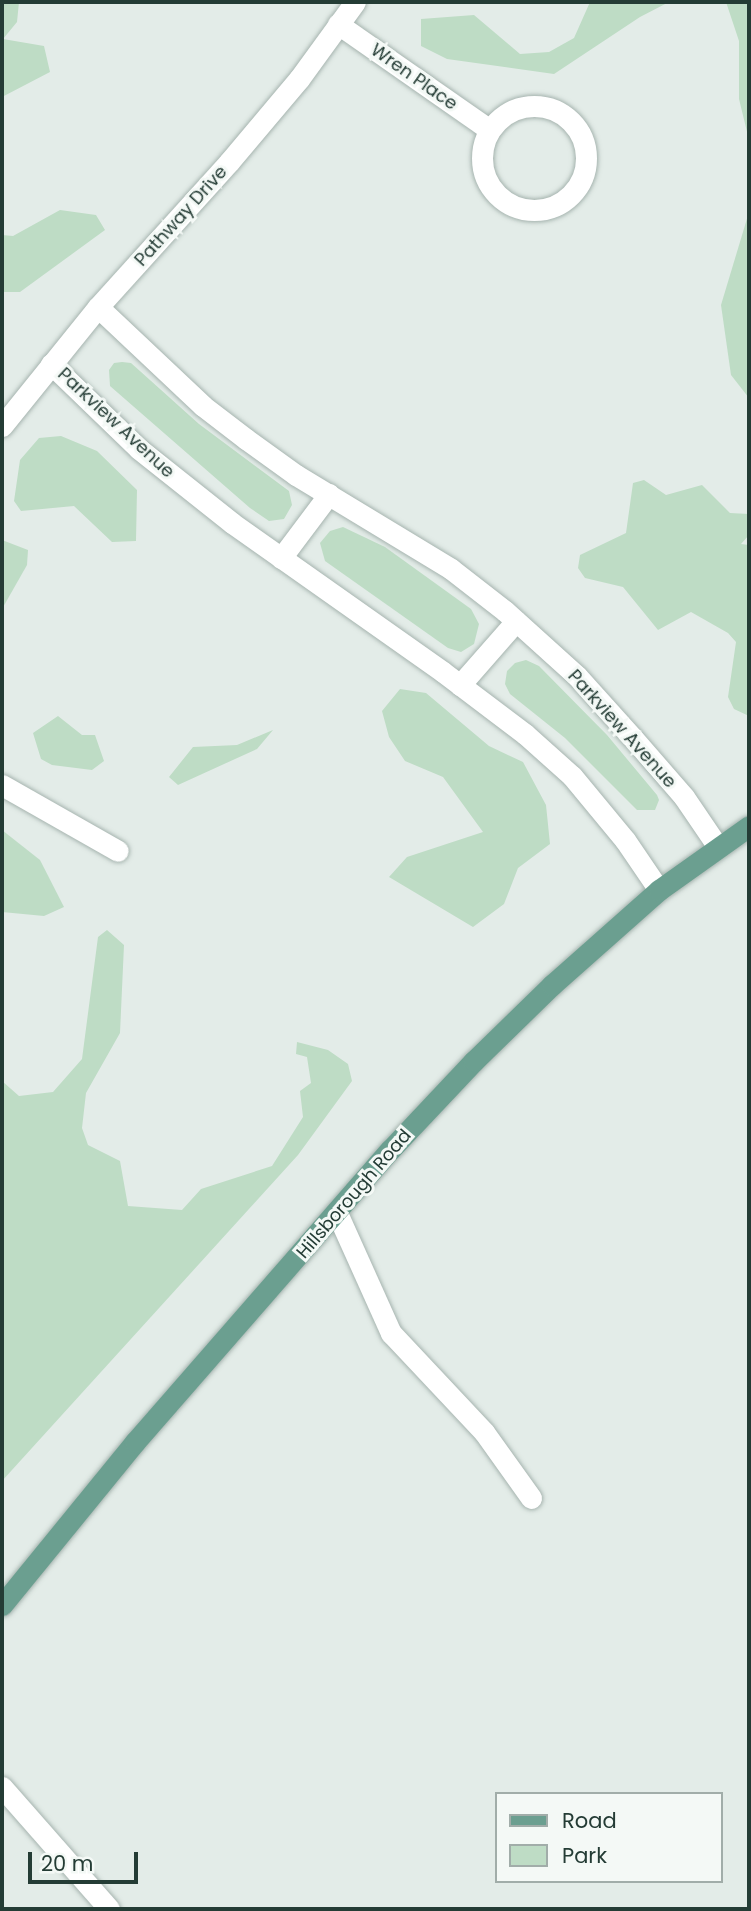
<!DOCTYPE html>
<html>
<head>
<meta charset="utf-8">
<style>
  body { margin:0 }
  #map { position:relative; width:751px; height:1911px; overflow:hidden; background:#e3ece8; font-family:Poppins,sans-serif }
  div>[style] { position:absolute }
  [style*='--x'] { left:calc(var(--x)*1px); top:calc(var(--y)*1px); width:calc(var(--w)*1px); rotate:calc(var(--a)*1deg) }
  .green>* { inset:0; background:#bedcc5 }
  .roads { filter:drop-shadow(0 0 2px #a6b4af) drop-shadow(0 0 2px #a6b4af) }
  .minor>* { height:21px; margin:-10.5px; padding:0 10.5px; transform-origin:10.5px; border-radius:10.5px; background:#fff }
  .minor>.ring { margin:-10.5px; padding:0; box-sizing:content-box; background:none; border:21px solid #fff; border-radius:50% }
  .major>* { height:21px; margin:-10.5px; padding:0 10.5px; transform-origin:10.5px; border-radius:10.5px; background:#6b9f90 }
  span { translate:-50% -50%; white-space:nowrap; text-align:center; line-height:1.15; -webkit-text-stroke:6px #f4f9f6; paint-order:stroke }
  .street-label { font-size:18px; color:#243c35 }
  .frame { position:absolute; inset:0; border:4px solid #243c35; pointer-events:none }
  .legend { position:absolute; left:495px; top:1792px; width:228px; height:91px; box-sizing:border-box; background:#f4f9f6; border:2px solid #a1ada9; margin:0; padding:9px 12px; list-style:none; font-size:21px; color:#243c35 }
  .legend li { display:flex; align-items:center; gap:14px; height:35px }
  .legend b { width:35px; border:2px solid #a1ada9 }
  .scale { position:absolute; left:28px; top:1852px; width:110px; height:32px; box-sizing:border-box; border:4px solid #243c35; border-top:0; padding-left:9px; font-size:21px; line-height:24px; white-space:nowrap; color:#243c35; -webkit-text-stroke:5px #f4f9f6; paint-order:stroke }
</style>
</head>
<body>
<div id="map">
  <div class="green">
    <div style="clip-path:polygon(2px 2px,19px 2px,17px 22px,3px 39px,44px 46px,50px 72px,2px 97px)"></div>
    <div style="clip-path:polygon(590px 2px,669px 2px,640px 17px,554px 74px,447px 59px,421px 46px,421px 19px,474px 15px,520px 54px,549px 52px,574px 38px)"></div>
    <div style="clip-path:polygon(726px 2px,749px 2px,749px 140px,739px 99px,739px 41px)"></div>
    <div style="clip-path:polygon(60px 210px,96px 215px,105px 230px,20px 292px,2px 292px,2px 235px,13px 236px)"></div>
    <div style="clip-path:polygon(749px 212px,749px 398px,731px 375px,721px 305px)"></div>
    <div style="clip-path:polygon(122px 362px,131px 363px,199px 424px,289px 491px,292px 505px,284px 519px,269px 521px,250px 508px,110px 386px,109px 370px,114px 363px)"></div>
    <div style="clip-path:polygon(61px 436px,97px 451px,137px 490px,136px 541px,112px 542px,74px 506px,21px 511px,14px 501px,20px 460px,39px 438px)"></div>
    <div style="clip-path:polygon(644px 480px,666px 495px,702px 485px,730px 513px,749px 514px,749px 535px,741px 544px,749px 545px,749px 716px,734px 709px,728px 697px,736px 642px,728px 633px,691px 612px,658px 630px,623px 587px,585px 578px,578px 568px,580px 555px,626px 533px,633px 483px)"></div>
    <div style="clip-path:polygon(343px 527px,385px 547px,471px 609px,479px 624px,474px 644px,461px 652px,448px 648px,325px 561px,320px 543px,330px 531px)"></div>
    <div style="clip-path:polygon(2px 540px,28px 550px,27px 565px,2px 609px)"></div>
    <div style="clip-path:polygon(526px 660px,539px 666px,607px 735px,657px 795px,659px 800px,655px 810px,637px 810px,565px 738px,510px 694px,505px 684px,507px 671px,515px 663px)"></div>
    <div style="clip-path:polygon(400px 689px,426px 693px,489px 746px,523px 762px,546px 805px,550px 844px,518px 868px,504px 904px,473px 927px,389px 877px,407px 857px,483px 832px,443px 777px,405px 761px,389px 737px,382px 711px)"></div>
    <div style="clip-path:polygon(58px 716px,82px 735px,95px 735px,104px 761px,92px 770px,52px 765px,41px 759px,33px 733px)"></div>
    <div style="clip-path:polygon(273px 730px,257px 749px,178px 785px,169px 777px,193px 747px,237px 745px)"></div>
    <div style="clip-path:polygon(2px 830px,40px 860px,64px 907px,44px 916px,2px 912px)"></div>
    <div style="clip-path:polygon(107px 930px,124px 945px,120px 1033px,86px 1093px,82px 1128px,88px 1145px,120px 1161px,128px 1206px,182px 1210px,201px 1189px,272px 1166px,303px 1117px,300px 1091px,311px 1083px,307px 1057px,296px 1054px,297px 1042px,328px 1050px,348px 1064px,352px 1081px,298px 1155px,2px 1481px,2px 1081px,19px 1096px,53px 1092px,82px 1059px,98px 937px)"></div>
  </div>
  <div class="roads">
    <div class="minor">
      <div style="--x:338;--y:24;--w:185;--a:34.9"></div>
      <div class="ring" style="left:482px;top:106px;width:83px;height:83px"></div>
      <div style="--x:98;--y:307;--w:144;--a:43.3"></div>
      <div style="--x:203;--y:406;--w:54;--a:37.5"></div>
      <div style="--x:246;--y:439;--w:62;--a:35.8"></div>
      <div style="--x:296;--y:475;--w:181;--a:31.2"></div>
      <div style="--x:451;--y:569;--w:68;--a:37.9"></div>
      <div style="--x:505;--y:611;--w:97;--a:42.1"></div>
      <div style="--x:577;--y:676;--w:82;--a:48"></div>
      <div style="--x:632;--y:737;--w:79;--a:49.1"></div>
      <div style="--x:684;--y:797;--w:60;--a:55.8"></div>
      <div style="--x:51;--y:364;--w:122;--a:44"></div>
      <div style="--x:139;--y:449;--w:119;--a:38.5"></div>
      <div style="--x:232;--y:523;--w:258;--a:35.2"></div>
      <div style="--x:443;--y:672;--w:103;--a:37.1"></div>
      <div style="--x:525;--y:734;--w:63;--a:41.8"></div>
      <div style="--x:572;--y:776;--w:83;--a:50.4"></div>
      <div style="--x:625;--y:840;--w:60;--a:55.8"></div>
      <div style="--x:2;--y:426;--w:153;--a:-51.1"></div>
      <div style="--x:98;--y:307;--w:195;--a:-47.9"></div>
      <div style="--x:229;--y:162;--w:109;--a:-49.9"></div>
      <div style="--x:299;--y:79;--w:95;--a:-54"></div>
      <div style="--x:281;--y:558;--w:80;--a:-53.1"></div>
      <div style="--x:460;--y:685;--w:85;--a:-48.8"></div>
      <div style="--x:2;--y:785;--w:133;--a:29.6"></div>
      <div style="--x:337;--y:1213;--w:132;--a:65.8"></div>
      <div style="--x:391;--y:1333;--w:136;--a:46.8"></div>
      <div style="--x:484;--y:1432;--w:81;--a:54.5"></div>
      <div style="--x:2;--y:1787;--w:162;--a:48.7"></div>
    </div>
    <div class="major">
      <div style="--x:2;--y:1605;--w:210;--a:-50.8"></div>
      <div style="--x:135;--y:1442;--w:388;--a:-48.9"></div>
      <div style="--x:390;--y:1150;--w:122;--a:-46.7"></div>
      <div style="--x:474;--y:1061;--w:109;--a:-44.3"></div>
      <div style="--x:552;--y:985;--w:143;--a:-41.6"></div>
      <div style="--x:659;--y:890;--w:110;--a:-35.4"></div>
    </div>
  </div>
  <div class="street-label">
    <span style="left:414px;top:77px;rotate:35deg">Wren Place</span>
    <span style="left:181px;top:216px;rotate:-48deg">Pathway Drive</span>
    <span style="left:116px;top:423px;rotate:43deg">Parkview Avenue</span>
    <span style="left:622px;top:729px;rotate:48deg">Parkview Avenue</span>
    <span style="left:354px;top:1194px;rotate:-49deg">Hillsborough Road</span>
  </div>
  <div class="frame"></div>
  <ul class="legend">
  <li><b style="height:9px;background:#6b9f90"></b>Road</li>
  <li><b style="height:19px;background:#bedcc5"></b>Park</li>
  </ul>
  <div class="scale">20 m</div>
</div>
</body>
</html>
